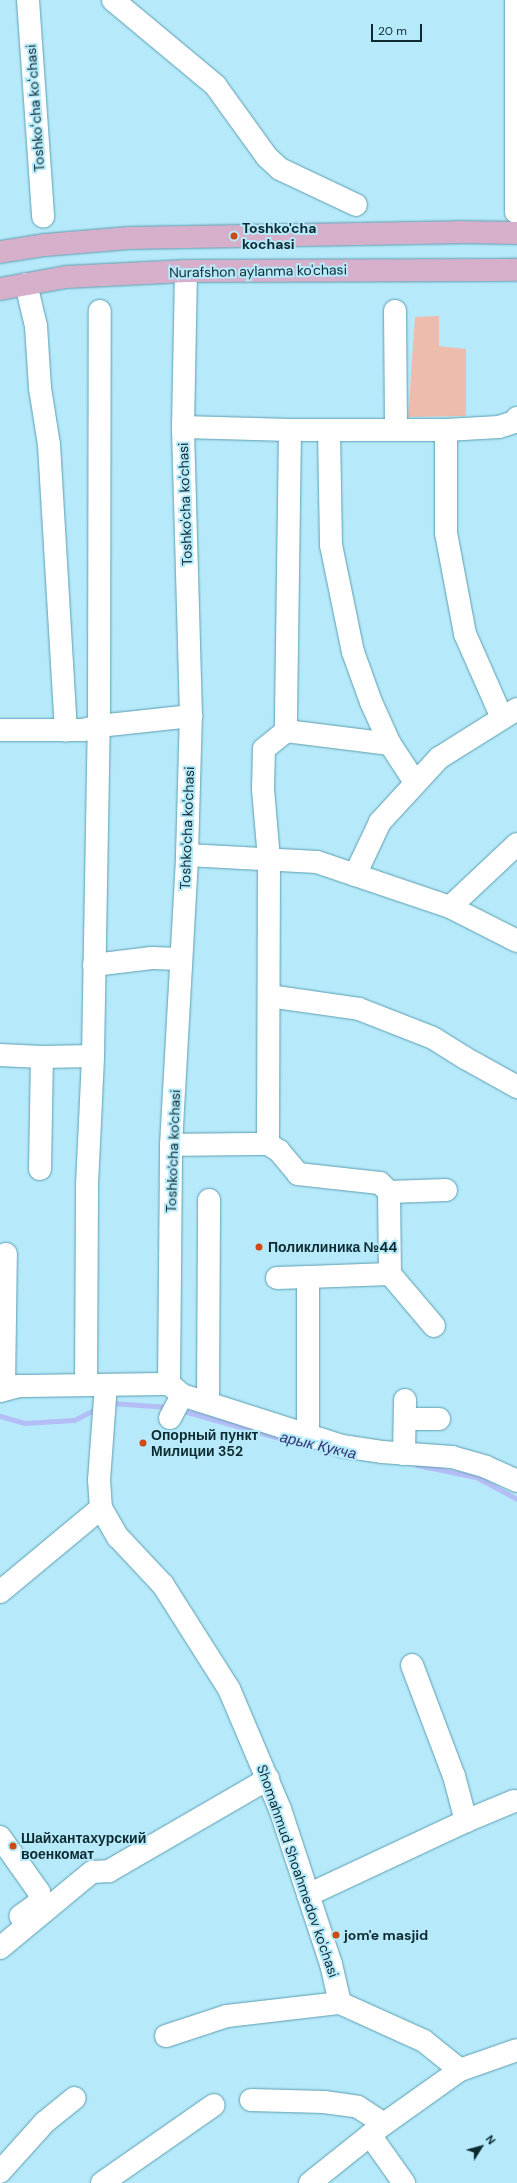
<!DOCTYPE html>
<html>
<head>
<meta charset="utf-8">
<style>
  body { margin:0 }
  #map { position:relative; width:517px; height:2183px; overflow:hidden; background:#b6eafa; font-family:"DM Sans",sans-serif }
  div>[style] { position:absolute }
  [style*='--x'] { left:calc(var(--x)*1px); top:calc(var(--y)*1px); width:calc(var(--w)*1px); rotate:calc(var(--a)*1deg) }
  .green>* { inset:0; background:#eebcac }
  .stream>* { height:5px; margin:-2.5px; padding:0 2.5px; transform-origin:2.5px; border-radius:2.5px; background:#b5bdf6 }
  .roads { filter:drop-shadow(0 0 1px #5d9eb1) drop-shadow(0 0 1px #5d9eb1) }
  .minor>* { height:22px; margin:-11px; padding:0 11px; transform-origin:11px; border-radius:11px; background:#fff }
  .major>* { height:22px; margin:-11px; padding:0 11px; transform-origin:11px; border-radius:11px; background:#d6b0cb }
  .dots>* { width:11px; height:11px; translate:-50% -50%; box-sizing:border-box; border:2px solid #b6eafa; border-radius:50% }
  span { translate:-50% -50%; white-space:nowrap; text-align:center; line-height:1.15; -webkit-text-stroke:4px #b6eafa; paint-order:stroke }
  .street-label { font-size:14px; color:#0e2a31 }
  .poi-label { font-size:14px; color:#0e2a31; font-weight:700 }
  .left { translate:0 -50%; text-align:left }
  .water-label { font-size:15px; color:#323375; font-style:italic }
  .north { position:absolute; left:461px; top:2127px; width:40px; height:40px; -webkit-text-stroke:3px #b6eafa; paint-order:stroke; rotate:53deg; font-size:11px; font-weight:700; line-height:16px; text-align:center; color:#0e2a31 }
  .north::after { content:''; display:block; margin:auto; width:14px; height:18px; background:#0e2a31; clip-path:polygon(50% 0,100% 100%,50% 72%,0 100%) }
  .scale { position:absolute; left:371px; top:24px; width:51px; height:18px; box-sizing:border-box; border:2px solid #0e2a31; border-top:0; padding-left:5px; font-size:12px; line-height:14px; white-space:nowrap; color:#0e2a31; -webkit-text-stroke:3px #b6eafa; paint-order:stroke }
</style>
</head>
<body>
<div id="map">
  <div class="green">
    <div style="clip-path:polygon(439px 316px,439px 346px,466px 349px,466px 416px,408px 417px,415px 317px)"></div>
  </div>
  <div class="stream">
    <div style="--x:110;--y:1403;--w:60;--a:3.8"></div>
    <div style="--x:180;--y:1410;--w:117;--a:15.8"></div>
    <div style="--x:0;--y:1416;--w:25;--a:16"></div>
    <div style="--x:24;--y:1423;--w:50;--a:-3.4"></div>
    <div style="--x:74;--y:1420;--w:27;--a:-27"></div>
    <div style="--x:417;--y:1465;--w:60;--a:11.5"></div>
    <div style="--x:476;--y:1477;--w:47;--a:28.2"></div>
  </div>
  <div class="roads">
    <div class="minor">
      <div style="--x:28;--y:0;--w:217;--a:86"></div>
      <div style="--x:113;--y:0;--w:133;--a:39.8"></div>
      <div style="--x:215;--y:85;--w:89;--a:54.2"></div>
      <div style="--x:267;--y:157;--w:18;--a:43"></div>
      <div style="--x:280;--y:169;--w:84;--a:25.3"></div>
      <div style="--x:516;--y:0;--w:212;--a:90"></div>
      <div style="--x:26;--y:284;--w:43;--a:76.6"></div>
      <div style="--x:36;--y:326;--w:62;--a:86.3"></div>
      <div style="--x:40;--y:388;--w:58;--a:81"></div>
      <div style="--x:49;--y:445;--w:286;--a:86.6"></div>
      <div style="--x:395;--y:311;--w:119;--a:89.5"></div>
      <div style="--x:183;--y:427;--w:107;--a:1.6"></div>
      <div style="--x:290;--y:430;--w:156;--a:0"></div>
      <div style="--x:446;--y:430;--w:53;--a:-3.2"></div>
      <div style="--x:499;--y:427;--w:16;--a:-18"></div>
      <div style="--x:514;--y:422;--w:5;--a:-53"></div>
      <div style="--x:290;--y:430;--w:301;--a:90.8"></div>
      <div style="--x:286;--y:731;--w:105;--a:7.1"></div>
      <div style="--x:446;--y:430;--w:103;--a:90"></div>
      <div style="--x:446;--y:533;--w:103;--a:79.3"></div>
      <div style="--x:465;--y:634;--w:92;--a:66.2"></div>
      <div style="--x:329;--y:431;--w:114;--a:89"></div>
      <div style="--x:331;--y:545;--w:109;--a:78.4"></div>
      <div style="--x:353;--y:652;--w:53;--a:70.2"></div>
      <div style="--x:371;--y:702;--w:46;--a:65.7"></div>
      <div style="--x:390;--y:744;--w:45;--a:56.7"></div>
      <div style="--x:0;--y:730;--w:83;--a:0"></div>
      <div style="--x:83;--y:730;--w:16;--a:-14"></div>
      <div style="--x:99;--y:726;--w:93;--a:-6.2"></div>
      <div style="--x:187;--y:855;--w:130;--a:3.1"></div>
      <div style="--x:317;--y:862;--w:140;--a:18.7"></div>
      <div style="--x:450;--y:907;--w:75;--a:26.9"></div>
      <div style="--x:355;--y:875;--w:59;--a:-64.7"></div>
      <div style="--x:380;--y:822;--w:87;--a:-47.3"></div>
      <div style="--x:439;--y:758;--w:92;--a:-32.1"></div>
      <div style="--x:450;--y:907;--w:92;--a:-43.2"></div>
      <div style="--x:94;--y:965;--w:58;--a:-6.9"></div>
      <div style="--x:152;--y:958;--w:29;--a:2"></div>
      <div style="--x:269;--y:996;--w:91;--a:8.2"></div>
      <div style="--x:359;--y:1009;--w:79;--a:21.4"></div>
      <div style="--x:433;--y:1038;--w:38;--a:32"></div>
      <div style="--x:465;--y:1058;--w:60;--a:29.1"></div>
      <div style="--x:0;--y:1055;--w:42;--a:2.7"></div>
      <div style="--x:268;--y:1144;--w:13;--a:32"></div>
      <div style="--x:279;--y:1151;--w:30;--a:50"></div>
      <div style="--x:298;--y:1174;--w:82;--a:6.3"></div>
      <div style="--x:380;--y:1183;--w:13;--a:45"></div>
      <div style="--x:389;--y:1192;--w:82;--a:89.3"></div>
      <div style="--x:390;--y:1274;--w:82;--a:177.9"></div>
      <div style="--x:308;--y:1277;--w:159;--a:90"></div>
      <div style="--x:171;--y:1145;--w:97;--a:-0.6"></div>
      <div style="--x:268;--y:1144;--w:285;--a:-89.8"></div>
      <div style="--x:269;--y:859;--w:70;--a:-94.9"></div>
      <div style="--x:263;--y:789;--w:40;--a:-88.6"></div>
      <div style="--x:264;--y:749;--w:28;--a:-39"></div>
      <div style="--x:40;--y:1169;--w:112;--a:-89"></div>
      <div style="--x:42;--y:1057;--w:51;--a:-1.1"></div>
      <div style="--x:389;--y:1192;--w:57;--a:-2"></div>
      <div style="--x:390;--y:1274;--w:68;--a:49.8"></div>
      <div style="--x:277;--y:1278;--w:31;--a:-2"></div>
      <div style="--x:169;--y:1384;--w:239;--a:-89.5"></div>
      <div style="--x:171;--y:1145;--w:290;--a:-86.8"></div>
      <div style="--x:187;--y:855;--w:139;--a:-88.4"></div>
      <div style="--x:191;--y:716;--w:289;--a:-91.6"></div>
      <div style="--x:183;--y:427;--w:156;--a:-88.9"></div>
      <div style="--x:169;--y:1384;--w:17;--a:40"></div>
      <div style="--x:182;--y:1395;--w:168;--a:17.7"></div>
      <div style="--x:342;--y:1446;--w:40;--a:8.5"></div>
      <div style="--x:382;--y:1452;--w:70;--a:4.1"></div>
      <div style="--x:452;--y:1457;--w:35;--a:16"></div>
      <div style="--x:486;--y:1467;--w:34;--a:24"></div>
      <div style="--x:86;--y:1385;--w:200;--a:-89.7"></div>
      <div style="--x:87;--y:1185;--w:129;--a:-87.3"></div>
      <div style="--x:93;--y:1056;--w:330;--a:-89"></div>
      <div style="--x:99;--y:726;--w:415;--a:-89.9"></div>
      <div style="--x:106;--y:1385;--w:95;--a:94.2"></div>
      <div style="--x:99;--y:1480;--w:28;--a:86"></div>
      <div style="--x:101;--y:1508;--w:34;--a:60"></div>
      <div style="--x:118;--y:1537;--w:66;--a:46.8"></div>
      <div style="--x:163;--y:1585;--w:123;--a:57.6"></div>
      <div style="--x:229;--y:1689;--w:130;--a:67"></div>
      <div style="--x:280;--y:1809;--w:163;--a:71.8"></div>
      <div style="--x:331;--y:1964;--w:40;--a:77"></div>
      <div style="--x:340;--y:2003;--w:92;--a:24.3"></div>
      <div style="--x:424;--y:2041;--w:46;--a:38.9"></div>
      <div style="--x:4;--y:1389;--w:135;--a:-89.2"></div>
      <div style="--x:0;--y:1391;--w:20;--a:-15"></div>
      <div style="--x:19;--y:1386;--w:150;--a:-0.8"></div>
      <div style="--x:208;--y:1403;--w:203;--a:-89.7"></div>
      <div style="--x:170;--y:1418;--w:26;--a:-62"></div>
      <div style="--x:405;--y:1419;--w:34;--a:0"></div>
      <div style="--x:404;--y:1454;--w:54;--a:-88.9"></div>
      <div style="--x:0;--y:1592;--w:131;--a:-39.7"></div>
      <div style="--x:412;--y:1665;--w:119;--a:69.3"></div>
      <div style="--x:454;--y:1776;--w:47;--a:75.1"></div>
      <div style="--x:0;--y:1837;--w:67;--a:54.7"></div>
      <div style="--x:39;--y:1892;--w:7;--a:82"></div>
      <div style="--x:40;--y:1899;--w:7;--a:124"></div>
      <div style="--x:36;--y:1905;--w:19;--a:145"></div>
      <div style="--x:308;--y:1895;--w:174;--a:-25.1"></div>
      <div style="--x:466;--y:1821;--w:52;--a:-22.6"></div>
      <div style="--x:0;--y:1948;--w:119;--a:-39.6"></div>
      <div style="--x:92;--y:1872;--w:17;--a:-3"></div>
      <div style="--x:109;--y:1871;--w:184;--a:-30.1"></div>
      <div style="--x:166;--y:2036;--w:64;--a:-18.2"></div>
      <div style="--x:227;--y:2016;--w:114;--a:-6.6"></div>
      <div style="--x:251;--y:2100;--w:73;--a:1.6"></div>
      <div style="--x:324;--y:2102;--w:34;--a:8"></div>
      <div style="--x:358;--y:2107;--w:31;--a:33"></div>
      <div style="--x:370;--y:2135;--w:59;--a:54.7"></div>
      <div style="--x:0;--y:2172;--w:67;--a:-48"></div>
      <div style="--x:45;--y:2122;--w:38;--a:-39"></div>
      <div style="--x:102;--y:2183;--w:136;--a:-34.9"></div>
      <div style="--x:310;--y:2183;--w:95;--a:-38.6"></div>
      <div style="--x:384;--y:2124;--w:93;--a:-35.4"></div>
      <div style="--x:460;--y:2070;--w:60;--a:-19.3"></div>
    </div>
    <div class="major">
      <div style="--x:0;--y:252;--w:46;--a:-8.8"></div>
      <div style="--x:45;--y:245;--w:84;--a:-4.8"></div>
      <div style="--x:129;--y:238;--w:329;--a:-1"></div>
      <div style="--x:458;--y:232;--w:59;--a:1"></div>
      <div style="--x:0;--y:289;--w:67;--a:-10.3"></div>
      <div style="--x:66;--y:277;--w:120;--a:-2.9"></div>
      <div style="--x:186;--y:271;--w:331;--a:-0.2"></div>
    </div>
  </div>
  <div class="dots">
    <div style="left:234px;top:236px;background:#d04914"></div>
    <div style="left:259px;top:1247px;background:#d04914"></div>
    <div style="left:143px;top:1443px;background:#d04914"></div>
    <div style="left:13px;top:1846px;background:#d04914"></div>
    <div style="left:336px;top:1935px;background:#d04914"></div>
  </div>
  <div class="street-label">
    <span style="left:35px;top:108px;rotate:-94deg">Toshkoʻcha koʻchasi</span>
    <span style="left:258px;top:271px;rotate:-1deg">Nurafshon aylanma ko'chasi</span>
    <span style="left:185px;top:504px;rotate:-92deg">Toshko'cha ko'chasi</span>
    <span style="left:187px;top:828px;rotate:-88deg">Toshko'cha ko'chasi</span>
    <span style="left:173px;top:1151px;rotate:-88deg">Toshko'cha ko'chasi</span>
    <span style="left:298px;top:1871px;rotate:71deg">Shomahmud Shoahmedov ko'chasi</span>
  </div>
  <div class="poi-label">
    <span class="left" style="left:242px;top:236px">Toshko'cha<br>kochasi</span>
    <span class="left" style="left:268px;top:1247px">Поликлиника №44</span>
    <span class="left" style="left:151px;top:1443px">Опорный пункт<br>Милиции 352</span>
    <span class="left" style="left:21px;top:1846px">Шайхантахурский<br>военкомат</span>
    <span class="left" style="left:344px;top:1935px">jom'e masjid</span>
  </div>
  <div class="water-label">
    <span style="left:318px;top:1446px;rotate:13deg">арык Кукча</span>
  </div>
  <div class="north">N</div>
  <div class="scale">20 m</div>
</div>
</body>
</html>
